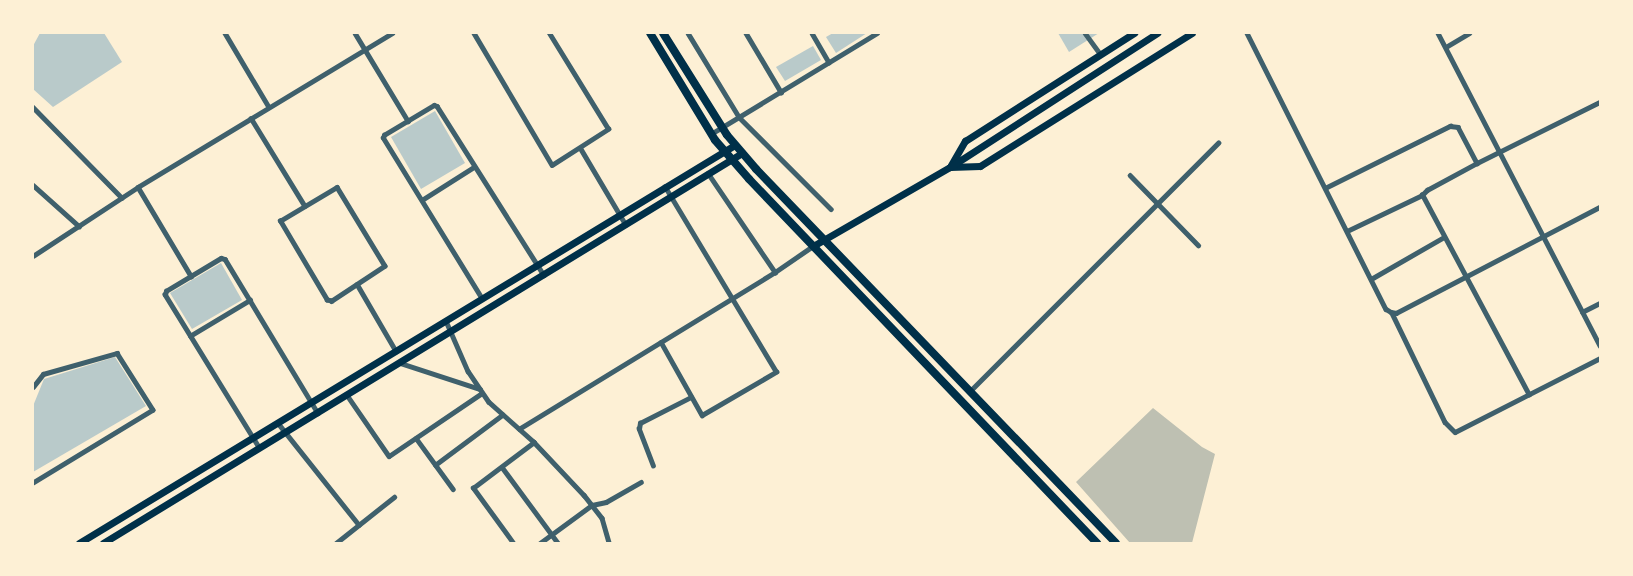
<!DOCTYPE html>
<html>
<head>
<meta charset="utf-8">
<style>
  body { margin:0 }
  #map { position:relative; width:1633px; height:576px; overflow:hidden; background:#fdf0d5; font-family:"Roboto Condensed",sans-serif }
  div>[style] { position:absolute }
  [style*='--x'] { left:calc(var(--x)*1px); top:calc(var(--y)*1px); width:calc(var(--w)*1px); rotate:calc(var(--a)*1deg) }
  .green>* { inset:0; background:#b9caca }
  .building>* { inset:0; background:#bec0b2 }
  .minor>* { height:4.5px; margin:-2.25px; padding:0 2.25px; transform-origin:2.25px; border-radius:2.25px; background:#3f606c }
  .secondary>* { height:7px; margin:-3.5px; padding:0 3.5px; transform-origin:3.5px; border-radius:3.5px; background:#003049 }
  .primary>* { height:8px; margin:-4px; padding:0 4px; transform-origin:4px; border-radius:4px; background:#003049 }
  span { translate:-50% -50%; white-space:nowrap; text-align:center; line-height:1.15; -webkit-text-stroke:4.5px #fdf0d5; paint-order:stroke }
  .frame { position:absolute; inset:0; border:34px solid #fdf0d5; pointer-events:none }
</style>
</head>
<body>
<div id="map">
  <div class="green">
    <div style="clip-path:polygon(40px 33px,104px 33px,122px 62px,53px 107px,33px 89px,33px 46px)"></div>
    <div style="clip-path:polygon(833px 33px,867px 33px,836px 53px,826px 37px)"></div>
    <div style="clip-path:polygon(1058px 33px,1099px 33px,1069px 52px)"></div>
    <div style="clip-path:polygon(813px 46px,821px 60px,785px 81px,776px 67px)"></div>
    <div style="clip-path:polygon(435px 111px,465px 163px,421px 189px,391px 137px)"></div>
    <div style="clip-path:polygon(221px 263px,242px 300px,192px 329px,170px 293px)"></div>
    <div style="clip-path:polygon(115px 357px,146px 406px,33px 472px,33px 406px,44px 379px)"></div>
  </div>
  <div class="building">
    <div style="clip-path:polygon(1153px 408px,1202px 447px,1215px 454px,1192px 543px,1130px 543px,1076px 482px)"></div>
  </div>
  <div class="minor">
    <div style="--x:225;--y:33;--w:86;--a:59.3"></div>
    <div style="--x:355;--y:33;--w:103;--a:58.9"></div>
    <div style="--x:474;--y:33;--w:153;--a:59.4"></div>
    <div style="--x:552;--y:165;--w:67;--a:-32.7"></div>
    <div style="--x:608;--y:129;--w:113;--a:-121.6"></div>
    <div style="--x:688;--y:33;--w:98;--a:58.7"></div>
    <div style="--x:739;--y:117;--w:130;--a:45"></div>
    <div style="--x:746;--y:33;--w:69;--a:59.3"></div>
    <div style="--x:812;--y:33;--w:34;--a:60"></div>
    <div style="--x:1085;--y:33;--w:26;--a:54"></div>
    <div style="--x:1247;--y:33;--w:309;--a:63.3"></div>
    <div style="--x:1386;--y:309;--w:6;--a:31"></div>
    <div style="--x:1391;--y:312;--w:5;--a:11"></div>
    <div style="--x:1396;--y:313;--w:230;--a:-27.5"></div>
    <div style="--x:1438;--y:33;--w:352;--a:62.6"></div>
    <div style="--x:1446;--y:47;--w:27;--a:-31"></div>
    <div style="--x:33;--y:107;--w:127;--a:45.6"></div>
    <div style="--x:251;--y:118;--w:103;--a:58.5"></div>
    <div style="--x:711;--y:134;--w:194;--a:-31.3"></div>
    <div style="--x:581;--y:149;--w:88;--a:59.4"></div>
    <div style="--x:708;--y:173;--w:120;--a:55.9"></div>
    <div style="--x:1130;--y:175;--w:98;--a:45.8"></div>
    <div style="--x:33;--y:185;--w:62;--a:41.7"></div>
    <div style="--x:138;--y:187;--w:104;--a:59.2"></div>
    <div style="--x:337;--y:187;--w:92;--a:58.7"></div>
    <div style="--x:385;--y:266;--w:64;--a:146.6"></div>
    <div style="--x:332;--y:301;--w:5;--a:-169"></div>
    <div style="--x:327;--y:300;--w:92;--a:-120.7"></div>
    <div style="--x:280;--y:221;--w:66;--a:-30.8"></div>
    <div style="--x:1325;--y:188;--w:140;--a:-26.4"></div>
    <div style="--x:1450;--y:126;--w:8;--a:7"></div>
    <div style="--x:1458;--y:127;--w:41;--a:62.2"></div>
    <div style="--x:422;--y:200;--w:62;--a:-32.4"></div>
    <div style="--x:1347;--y:231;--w:83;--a:-25.6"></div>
    <div style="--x:33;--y:256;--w:126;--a:-33.3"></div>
    <div style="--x:138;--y:187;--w:297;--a:-31.2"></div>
    <div style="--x:1371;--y:279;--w:84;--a:-29.9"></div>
    <div style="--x:357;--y:284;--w:78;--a:59.8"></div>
    <div style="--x:482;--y:299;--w:189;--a:-121.6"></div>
    <div style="--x:383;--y:138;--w:3;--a:-72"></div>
    <div style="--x:384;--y:135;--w:58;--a:-31"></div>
    <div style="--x:434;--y:105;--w:3;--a:18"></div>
    <div style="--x:437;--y:106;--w:200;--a:57.7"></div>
    <div style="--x:1582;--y:312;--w:20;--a:-27"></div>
    <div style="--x:1392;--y:313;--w:121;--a:64.1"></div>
    <div style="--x:1445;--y:422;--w:14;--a:45"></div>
    <div style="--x:1455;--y:432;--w:163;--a:-27"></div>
    <div style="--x:446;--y:321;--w:55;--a:66.3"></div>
    <div style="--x:468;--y:371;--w:37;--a:56"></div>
    <div style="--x:489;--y:402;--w:60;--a:41.6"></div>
    <div style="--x:534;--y:442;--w:73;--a:46.7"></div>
    <div style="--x:584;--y:495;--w:29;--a:52"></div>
    <div style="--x:602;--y:518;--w:26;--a:74"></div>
    <div style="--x:190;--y:336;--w:70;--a:-31"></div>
    <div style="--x:661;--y:342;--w:84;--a:60.7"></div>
    <div style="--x:702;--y:415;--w:86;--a:-30.2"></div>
    <div style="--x:776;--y:372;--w:216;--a:-121"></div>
    <div style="--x:400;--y:363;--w:84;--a:18"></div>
    <div style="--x:33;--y:387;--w:16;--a:-52"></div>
    <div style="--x:43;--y:374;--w:77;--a:-15.8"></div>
    <div style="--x:117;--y:353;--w:67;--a:57.7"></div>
    <div style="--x:153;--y:410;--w:140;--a:148.7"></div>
    <div style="--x:970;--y:391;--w:351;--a:-45"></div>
    <div style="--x:347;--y:395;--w:74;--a:55.5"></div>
    <div style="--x:389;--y:456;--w:112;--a:-34.1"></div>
    <div style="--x:1529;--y:395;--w:227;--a:-118.1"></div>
    <div style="--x:1422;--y:195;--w:7;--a:-45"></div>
    <div style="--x:1427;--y:190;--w:57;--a:-28.4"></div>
    <div style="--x:1477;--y:163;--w:137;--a:-26.4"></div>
    <div style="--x:278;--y:423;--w:130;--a:51.5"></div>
    <div style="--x:519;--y:429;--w:300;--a:-31.5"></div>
    <div style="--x:775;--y:272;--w:46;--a:-34.4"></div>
    <div style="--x:416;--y:438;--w:63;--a:54"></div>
    <div style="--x:259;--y:448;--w:180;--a:-121.6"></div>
    <div style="--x:165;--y:295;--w:4;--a:-76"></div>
    <div style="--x:166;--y:291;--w:64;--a:-31"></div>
    <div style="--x:221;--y:258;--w:4;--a:14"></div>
    <div style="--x:225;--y:259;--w:180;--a:58.9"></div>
    <div style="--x:435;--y:465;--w:84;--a:-36.7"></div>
    <div style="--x:653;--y:466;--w:40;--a:-111"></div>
    <div style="--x:639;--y:429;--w:6;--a:-81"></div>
    <div style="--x:640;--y:423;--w:57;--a:-27"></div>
    <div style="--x:502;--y:467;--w:94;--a:53.6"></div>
    <div style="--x:336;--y:543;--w:74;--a:-38.4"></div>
    <div style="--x:513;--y:543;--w:68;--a:-126"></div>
    <div style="--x:473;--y:488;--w:76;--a:-37"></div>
    <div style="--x:540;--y:543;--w:64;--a:-36.2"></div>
    <div style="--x:592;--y:505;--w:14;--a:-12"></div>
    <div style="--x:606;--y:502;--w:40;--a:-29.7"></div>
  </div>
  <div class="secondary">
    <div style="--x:951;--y:165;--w:28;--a:-60"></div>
    <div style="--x:965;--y:141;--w:201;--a:-32.6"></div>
    <div style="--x:950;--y:167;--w:30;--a:-2"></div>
    <div style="--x:980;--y:166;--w:250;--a:-32.1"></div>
    <div style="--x:813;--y:246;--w:158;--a:-30"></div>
    <div style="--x:950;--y:167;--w:247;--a:-32.9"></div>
    <div style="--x:79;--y:543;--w:767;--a:-31.25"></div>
    <div style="--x:103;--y:543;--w:749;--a:-31.4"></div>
  </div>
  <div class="primary">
    <div style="--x:650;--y:33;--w:125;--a:58.7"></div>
    <div style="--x:715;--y:140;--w:52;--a:48.9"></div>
    <div style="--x:749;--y:179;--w:504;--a:46.29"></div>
    <div style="--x:663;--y:33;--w:120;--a:57.9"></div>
    <div style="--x:727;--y:135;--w:45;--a:49.5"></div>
    <div style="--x:756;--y:169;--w:519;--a:46.09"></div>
  </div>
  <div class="frame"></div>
</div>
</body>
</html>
